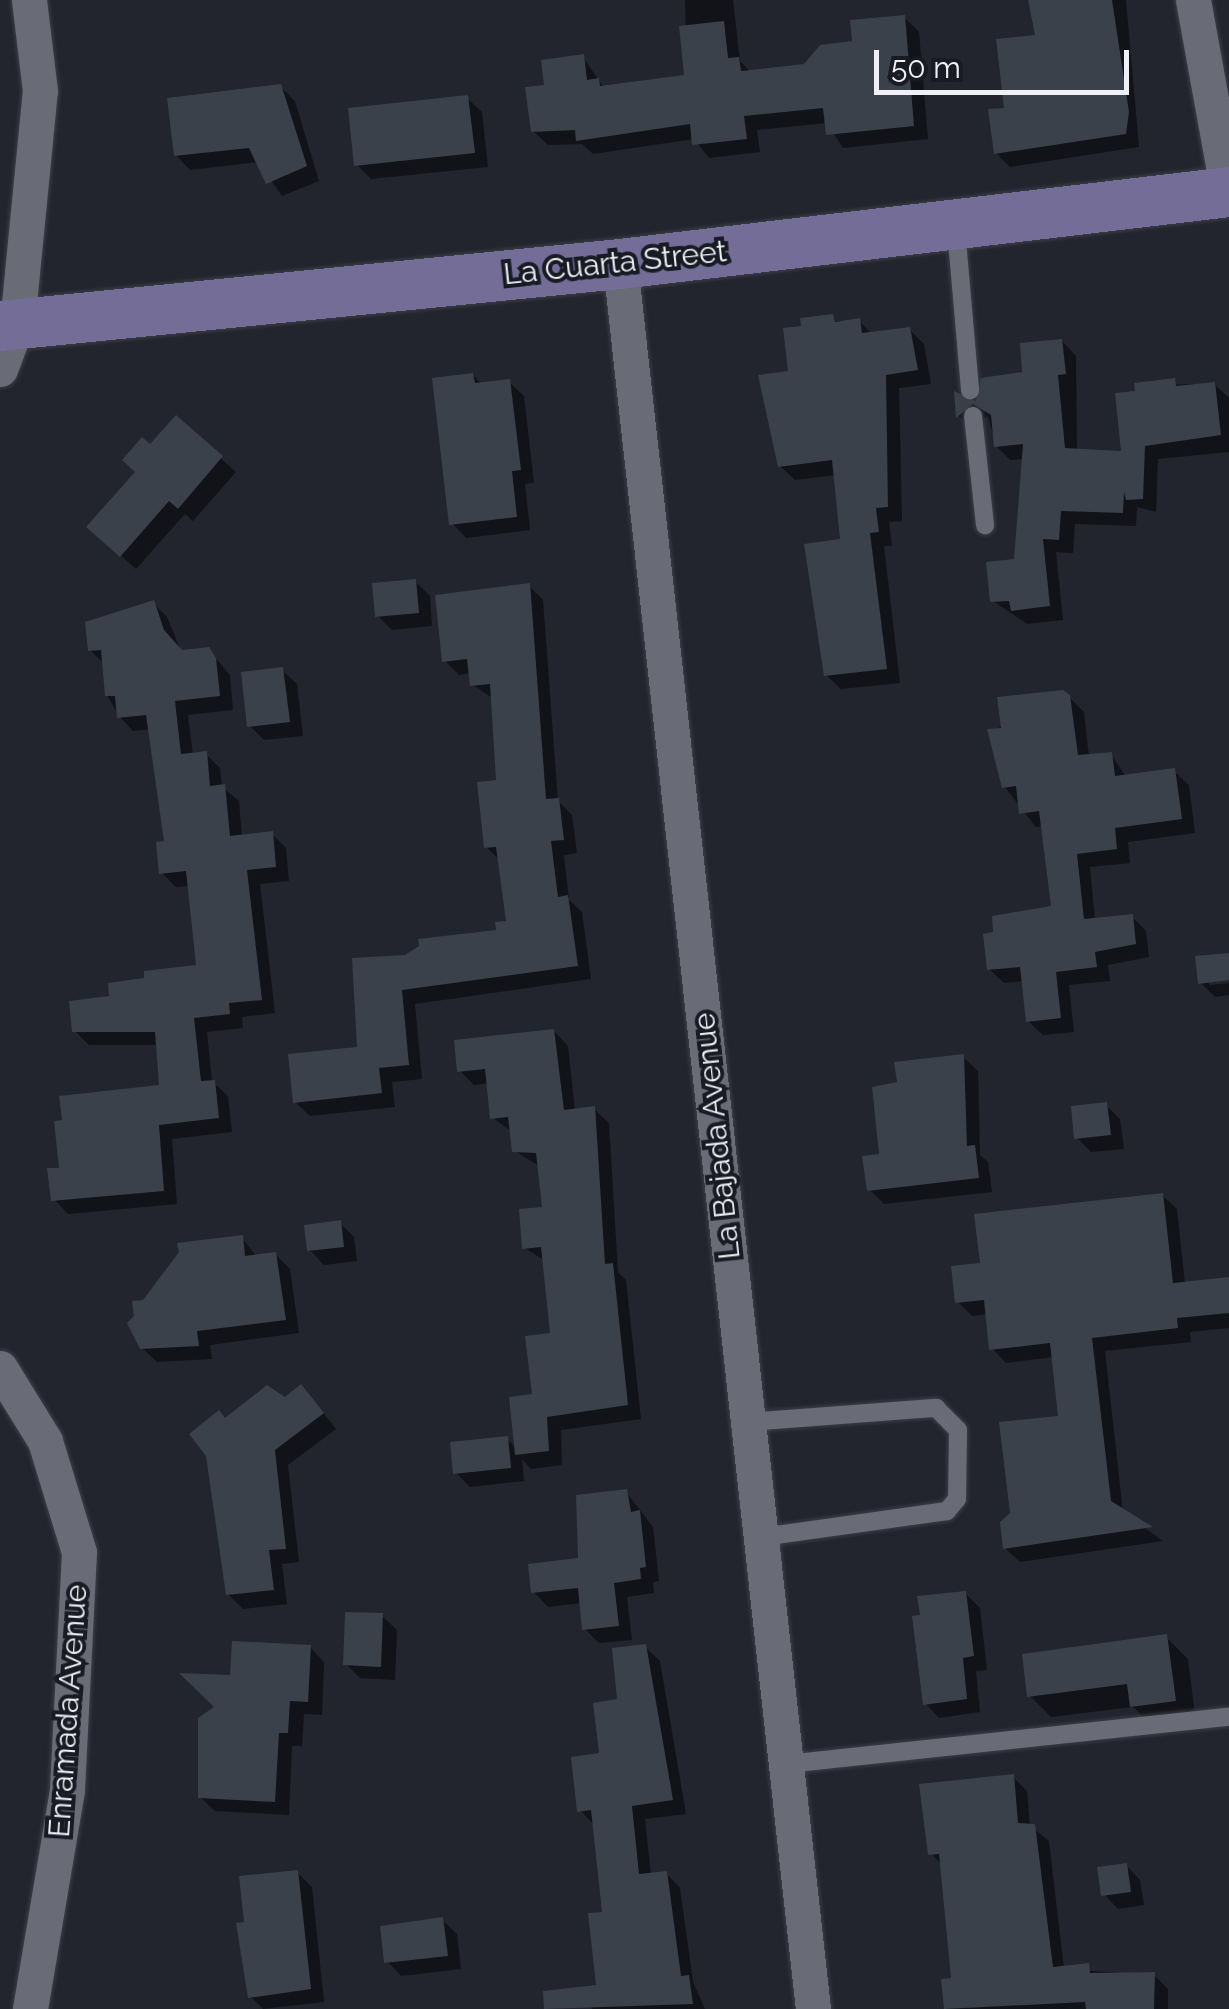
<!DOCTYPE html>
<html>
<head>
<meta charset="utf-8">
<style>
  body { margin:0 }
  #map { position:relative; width:1229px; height:2009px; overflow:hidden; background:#22242e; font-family:Raleway,sans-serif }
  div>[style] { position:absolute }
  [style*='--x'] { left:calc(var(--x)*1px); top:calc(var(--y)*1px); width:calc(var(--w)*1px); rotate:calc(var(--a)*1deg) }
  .shadow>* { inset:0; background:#0007 }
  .building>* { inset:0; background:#3a414a }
  .roads { filter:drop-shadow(0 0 2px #3d3f47) drop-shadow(0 0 2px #3d3f47) }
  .lane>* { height:18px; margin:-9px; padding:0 9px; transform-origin:9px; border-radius:9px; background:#696c77 }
  .street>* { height:35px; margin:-17.5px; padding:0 17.5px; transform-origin:17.5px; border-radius:17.5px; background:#696c77 }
  .secondary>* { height:50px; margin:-25px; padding:0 25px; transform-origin:25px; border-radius:25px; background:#746d98 }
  span { translate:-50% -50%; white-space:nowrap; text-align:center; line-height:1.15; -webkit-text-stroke:8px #181b24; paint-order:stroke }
  .street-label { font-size:30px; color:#eef0f6 }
  .scale { position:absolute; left:874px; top:50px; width:255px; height:45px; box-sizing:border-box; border:5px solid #eef0f6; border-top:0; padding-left:12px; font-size:30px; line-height:35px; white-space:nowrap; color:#eef0f6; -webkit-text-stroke:8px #181b24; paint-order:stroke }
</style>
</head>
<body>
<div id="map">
  <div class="shadow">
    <div style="clip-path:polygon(685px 0,733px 0,740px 61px,751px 72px,805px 66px,904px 17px,919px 32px,928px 139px,843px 148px,827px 123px,757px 130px,760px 152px,709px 158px,694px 139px,593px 154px,582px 144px,548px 145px,533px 131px,547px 87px,583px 57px,604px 88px,687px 78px)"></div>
    <div style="clip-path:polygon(1031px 0,1126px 0,1139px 147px,1010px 167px,996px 153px,1038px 37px)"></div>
    <div style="clip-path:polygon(280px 86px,295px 101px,319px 181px,282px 196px,258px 162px,190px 170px,176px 155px)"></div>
    <div style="clip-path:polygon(467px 98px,482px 112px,488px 167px,371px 179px,357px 165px)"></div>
    <div style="clip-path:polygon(803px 321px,859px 321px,872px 334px,910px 330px,924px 344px,931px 384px,899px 388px,902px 521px,889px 522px,892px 546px,884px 546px,900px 683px,841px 689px,826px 675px,843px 541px,836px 475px,795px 480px,780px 466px)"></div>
    <div style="clip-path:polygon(1062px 341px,1076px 356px,1077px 451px,1124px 453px,1137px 385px,1214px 384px,1229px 398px,1229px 452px,1158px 459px,1156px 512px,1137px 507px,1136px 526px,1075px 524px,1073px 553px,1056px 552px,1063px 620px,1027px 624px,993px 601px,1016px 562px,1024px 459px,1010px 460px,996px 446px,988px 416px,972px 430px,959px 416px,957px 395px,978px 404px)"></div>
    <div style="clip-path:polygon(473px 375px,482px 385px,509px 382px,524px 396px,534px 483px,525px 484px,530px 530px,466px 538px,452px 523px)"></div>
    <div style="clip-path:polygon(176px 418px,236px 472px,193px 521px,185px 514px,136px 569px,104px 541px,151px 448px)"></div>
    <div style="clip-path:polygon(415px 581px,430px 596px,432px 626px,392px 630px,377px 615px)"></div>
    <div style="clip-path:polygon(529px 586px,543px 600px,558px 801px,572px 815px,577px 853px,564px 855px,569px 900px,582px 912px,591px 979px,415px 1004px,422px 1079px,392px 1082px,395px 1107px,310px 1116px,295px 1102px,360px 1049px,405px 957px,499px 932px,508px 923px,501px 861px,486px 847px,498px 783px,494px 699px,473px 685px,471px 673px,459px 675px,445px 661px)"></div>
    <div style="clip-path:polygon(153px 603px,167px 617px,182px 653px,208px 649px,230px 675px,233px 710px,188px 715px,193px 755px,206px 754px,220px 768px,222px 787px,239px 801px,242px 837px,272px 834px,286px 848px,289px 881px,260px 884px,275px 1013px,242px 1017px,243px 1028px,207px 1032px,212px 1081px,228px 1096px,232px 1132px,172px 1139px,177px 1204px,68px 1214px,54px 1199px,62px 1170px,161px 1088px,158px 1045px,89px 1045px,75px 1031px,112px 999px,199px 967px,190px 886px,176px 887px,162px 873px,167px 843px,151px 729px,133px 731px,119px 716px,107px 695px,104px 664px,90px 650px)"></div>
    <div style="clip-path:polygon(282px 670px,297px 684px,303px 736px,264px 740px,250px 726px)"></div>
    <div style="clip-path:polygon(1069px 697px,1084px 712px,1089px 757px,1111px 754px,1126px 777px,1174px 771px,1189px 785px,1195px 833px,1128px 842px,1130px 863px,1090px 867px,1095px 920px,1132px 917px,1146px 931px,1149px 957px,1108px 965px,1110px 981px,1069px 985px,1074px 1032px,1043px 1035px,1028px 1021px,1024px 981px,1004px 983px,989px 969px,1054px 908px,1043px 826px,1036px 827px,1004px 786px,989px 732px)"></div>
    <div style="clip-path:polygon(1229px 957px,1229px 978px,1209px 980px,1209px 985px,1229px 983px,1229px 995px,1215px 997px,1201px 983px)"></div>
    <div style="clip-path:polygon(554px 1031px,568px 1046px,575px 1111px,594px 1109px,609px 1123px,618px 1272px,626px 1280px,641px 1419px,561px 1430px,562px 1465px,531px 1469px,522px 1459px,524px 1481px,470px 1487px,456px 1473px,507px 1439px,517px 1449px,553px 1335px,545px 1261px,525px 1248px,545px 1209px,539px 1166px,515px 1151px,512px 1132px,493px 1118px,489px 1083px,474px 1085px,460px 1071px)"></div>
    <div style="clip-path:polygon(963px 1057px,978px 1071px,980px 1155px,988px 1162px,992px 1192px,884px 1204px,869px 1189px,900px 1084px)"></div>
    <div style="clip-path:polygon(1106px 1105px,1120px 1119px,1124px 1149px,1091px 1152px,1077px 1138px)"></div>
    <div style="clip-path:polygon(1162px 1195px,1177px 1209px,1185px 1284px,1229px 1279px,1229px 1328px,1190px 1332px,1191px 1342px,1105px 1351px,1123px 1512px,1163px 1541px,1020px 1562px,1005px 1548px,1013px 1514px,1061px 1418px,1054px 1357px,1006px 1363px,992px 1348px,988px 1314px,972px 1316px,958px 1302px,982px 1265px)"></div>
    <div style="clip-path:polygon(340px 1223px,354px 1237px,357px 1261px,324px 1265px,310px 1250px)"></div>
    <div style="clip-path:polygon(242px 1238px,257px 1257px,275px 1254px,290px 1269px,299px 1333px,210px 1345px,212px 1359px,157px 1362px,142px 1348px,144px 1302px)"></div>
    <div style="clip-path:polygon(285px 1400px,315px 1402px,336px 1429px,288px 1465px,299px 1562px,282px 1564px,287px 1604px,243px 1609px,228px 1594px,208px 1455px,226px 1420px)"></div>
    <div style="clip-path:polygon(626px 1492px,653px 1527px,659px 1581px,653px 1582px,654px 1593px,627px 1597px,632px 1640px,599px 1643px,585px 1629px,582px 1603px,548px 1607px,534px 1592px,580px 1560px)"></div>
    <div style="clip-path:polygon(965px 1593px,980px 1608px,987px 1670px,976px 1671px,980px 1712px,939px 1718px,925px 1703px)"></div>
    <div style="clip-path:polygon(382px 1616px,397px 1630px,395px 1680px,360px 1678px,346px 1664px)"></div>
    <div style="clip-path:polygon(1166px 1637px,1188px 1659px,1196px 1722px,1154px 1727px,1133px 1707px,1051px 1717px,1029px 1695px)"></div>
    <div style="clip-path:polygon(310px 1647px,324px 1662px,322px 1715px,304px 1714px,302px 1746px,292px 1746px,289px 1815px,215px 1811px,200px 1797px,233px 1677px)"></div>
    <div style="clip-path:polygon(645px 1647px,660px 1661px,686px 1814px,645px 1819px,651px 1875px,666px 1873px,680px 1888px,693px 1982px,705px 2009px,592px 2009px,589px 1988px,599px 1987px,605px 1914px,595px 1826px,580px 1810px)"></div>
    <div style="clip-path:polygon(1013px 1777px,1027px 1791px,1030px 1826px,1049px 1841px,1064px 1969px,1154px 1975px,1168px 1989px,1168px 2009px,947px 2009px,944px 1981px,954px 1980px,943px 1866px,931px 1853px)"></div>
    <div style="clip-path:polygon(1126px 1865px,1140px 1880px,1144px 1905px,1118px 1909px,1104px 1894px)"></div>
    <div style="clip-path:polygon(297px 1872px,312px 1887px,324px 2002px,263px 2009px,251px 1997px,247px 1924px)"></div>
    <div style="clip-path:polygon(442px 1920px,457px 1934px,461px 1969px,401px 1976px,387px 1961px)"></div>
  </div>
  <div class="building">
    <div style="clip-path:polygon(1028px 0,1112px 0,1129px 112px,1126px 134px,994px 154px,988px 109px,1004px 108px,996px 39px,1035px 35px)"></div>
    <div style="clip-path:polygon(905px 15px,914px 126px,826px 135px,823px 108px,744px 116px,747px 139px,692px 145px,690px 124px,576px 141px,575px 130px,531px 132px,525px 87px,544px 85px,541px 60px,584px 54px,587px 80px,599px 78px,600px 86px,684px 75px,679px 26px,724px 21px,728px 58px,739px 57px,741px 71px,804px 64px,820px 45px,852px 41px,850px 20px)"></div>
    <div style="clip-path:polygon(281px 84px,307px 166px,266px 184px,249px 148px,174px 156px,167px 98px)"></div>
    <div style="clip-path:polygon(468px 95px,475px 153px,354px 166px,348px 108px)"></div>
    <div style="clip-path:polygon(833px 314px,835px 322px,860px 318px,862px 333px,910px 327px,918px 370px,886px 375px,888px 507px,876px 508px,879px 532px,870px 533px,887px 669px,824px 676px,804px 544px,840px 539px,832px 460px,778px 467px,758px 375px,788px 371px,783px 328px,801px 326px,800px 318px)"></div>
    <div style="clip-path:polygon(1062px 339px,1066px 374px,1058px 375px,1065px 448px,1121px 451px,1115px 393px,1135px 391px,1134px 383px,1175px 378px,1176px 386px,1215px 382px,1221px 435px,1145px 446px,1143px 499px,1126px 500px,1124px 492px,1123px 513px,1061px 511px,1059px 540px,1043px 539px,1050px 606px,1011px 611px,1009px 601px,990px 602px,986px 562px,1014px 559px,1023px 444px,994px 447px,991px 415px,973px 404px,956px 418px,954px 391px,976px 401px,981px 378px,1022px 372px,1020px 343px)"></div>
    <div style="clip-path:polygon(473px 373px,475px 383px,510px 379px,521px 470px,512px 471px,517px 517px,449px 525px,432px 378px)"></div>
    <div style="clip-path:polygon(176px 415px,223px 456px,178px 509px,169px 501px,120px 557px,86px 527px,135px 472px,122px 460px,142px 437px,150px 444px)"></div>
    <div style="clip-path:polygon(416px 579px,419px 613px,375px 617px,372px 583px)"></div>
    <div style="clip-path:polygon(530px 583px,546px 799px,559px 798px,564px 840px,551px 841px,558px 897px,568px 895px,578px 966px,402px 990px,409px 1065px,379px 1068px,382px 1093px,293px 1103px,288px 1054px,357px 1047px,352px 958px,405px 955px,419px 946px,418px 939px,496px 930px,495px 922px,506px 921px,496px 847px,484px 848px,477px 782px,496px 780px,490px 684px,470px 686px,467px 659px,442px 662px,435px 595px)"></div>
    <div style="clip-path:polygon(154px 600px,164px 630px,182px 650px,209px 647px,216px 658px,220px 696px,175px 701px,181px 754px,207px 751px,210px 786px,225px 784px,230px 836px,273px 831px,276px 867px,247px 870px,262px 1000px,229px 1003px,230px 1014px,194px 1018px,201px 1081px,215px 1080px,219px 1118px,159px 1125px,164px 1191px,51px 1201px,47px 1168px,59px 1168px,54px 1121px,62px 1120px,59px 1096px,159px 1085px,155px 1032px,72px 1032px,69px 1001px,109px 996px,108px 983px,144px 978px,144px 971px,196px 965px,186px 871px,159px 874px,156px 842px,164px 841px,146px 715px,117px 718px,115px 696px,105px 696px,101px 650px,88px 651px,85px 622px)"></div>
    <div style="clip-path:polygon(283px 667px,290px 722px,247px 727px,241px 672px)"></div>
    <div style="clip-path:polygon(1063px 690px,1070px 695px,1078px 755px,1112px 752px,1115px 776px,1175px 768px,1182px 819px,1115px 828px,1117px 849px,1077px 854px,1084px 919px,1133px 914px,1136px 944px,1095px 952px,1097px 967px,1056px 972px,1061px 1018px,1026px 1022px,1020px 967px,987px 970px,983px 934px,993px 932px,992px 916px,1051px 906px,1039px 811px,1019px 814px,1016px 786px,1002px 788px,987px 729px,1001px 728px,997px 697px)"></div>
    <div style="clip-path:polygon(1229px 953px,1229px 980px,1198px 984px,1195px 956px)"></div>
    <div style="clip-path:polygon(554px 1029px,564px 1110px,595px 1106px,605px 1264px,613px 1263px,628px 1405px,547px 1417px,549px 1451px,515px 1455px,509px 1397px,532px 1394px,525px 1336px,550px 1333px,541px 1247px,522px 1249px,519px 1209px,542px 1207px,536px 1153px,512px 1152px,508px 1117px,490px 1119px,485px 1069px,457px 1072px,454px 1040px)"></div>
    <div style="clip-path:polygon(964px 1054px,967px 1146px,975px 1145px,979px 1178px,867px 1191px,862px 1156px,879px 1154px,872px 1087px,897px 1082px,894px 1062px)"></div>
    <div style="clip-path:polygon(1107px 1102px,1111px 1135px,1074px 1139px,1071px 1106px)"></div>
    <div style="clip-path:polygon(1163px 1193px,1173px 1283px,1229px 1277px,1229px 1313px,1177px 1318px,1178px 1328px,1092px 1338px,1111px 1501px,1153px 1527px,1003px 1549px,1000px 1522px,1010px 1513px,999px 1422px,1058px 1416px,1050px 1343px,989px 1350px,984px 1300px,955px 1303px,951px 1266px,980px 1263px,974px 1214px)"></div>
    <div style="clip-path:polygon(341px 1220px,344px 1247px,307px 1251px,304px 1225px)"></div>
    <div style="clip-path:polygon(243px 1235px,245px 1256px,276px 1252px,286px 1320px,197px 1331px,199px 1346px,140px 1349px,127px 1323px,134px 1316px,132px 1301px,143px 1300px,179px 1252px,177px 1243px)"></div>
    <div style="clip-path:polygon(301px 1384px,324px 1413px,275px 1450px,286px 1549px,269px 1550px,274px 1590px,226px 1595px,206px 1456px,189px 1434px,219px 1410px,225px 1418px,267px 1385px,285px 1397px)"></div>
    <div style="clip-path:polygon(508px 1436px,511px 1468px,453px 1474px,450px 1442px)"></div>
    <div style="clip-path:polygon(627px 1489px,631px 1512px,640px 1510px,646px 1567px,640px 1568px,641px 1579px,614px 1583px,619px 1626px,582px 1630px,578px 1588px,531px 1593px,528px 1564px,578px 1558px,576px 1495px)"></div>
    <div style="clip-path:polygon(966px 1591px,974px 1656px,963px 1658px,967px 1699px,923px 1705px,912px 1616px,920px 1615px,917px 1596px)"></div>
    <div style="clip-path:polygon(345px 1612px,383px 1613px,381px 1667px,343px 1665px)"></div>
    <div style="clip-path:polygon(1167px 1634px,1176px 1701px,1130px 1707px,1127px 1684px,1027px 1697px,1022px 1654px)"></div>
    <div style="clip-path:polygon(232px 1641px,311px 1645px,308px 1702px,290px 1701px,288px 1733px,279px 1733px,275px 1802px,198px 1798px,198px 1718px,214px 1707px,179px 1673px,230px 1675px)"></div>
    <div style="clip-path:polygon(646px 1644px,673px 1800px,632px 1806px,639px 1874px,667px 1871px,681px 1976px,689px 1975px,693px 2004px,544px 2009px,543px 1991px,596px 1985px,588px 1913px,602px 1912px,591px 1810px,577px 1812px,571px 1757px,599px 1753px,593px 1703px,617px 1699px,612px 1648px)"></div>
    <div style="clip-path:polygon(1014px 1774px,1018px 1823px,1035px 1824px,1053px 1967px,1089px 1963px,1090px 1973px,1155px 1972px,1154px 2009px,1086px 2009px,1085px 2002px,944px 2009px,941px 1979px,951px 1978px,939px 1854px,928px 1855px,919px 1784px)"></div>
    <div style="clip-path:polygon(1127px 1863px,1131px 1892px,1101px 1896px,1097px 1867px)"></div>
    <div style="clip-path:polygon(298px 1870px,311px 1989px,248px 1998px,236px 1923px,244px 1922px,239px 1876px)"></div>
    <div style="clip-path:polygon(443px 1917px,448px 1956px,384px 1963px,380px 1926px)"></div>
  </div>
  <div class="roads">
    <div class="lane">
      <div style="--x:956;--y:229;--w:162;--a:85"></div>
      <div style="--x:973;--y:416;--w:110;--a:83.7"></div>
      <div style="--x:748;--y:1422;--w:189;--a:-4.3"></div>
      <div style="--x:936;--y:1408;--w:31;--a:45"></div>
      <div style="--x:958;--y:1430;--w:69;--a:90.8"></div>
      <div style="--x:957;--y:1499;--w:16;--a:130"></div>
      <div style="--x:947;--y:1511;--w:188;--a:172"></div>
      <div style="--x:786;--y:1764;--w:445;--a:-6.1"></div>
    </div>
    <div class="street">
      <div style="--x:1193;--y:0;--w:195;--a:79.7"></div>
      <div style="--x:620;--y:264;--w:1756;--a:83.69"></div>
      <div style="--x:0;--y:369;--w:48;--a:-69.3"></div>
      <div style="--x:17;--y:324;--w:234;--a:-84.4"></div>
      <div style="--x:40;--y:91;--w:92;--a:-96.9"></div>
      <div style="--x:0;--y:1368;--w:86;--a:58.3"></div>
      <div style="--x:45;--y:1441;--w:116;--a:73"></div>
      <div style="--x:79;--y:1552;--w:238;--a:92.9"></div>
      <div style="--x:67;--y:1790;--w:222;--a:99.6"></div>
    </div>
    <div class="secondary">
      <div style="--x:0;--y:326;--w:623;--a:-5.71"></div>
      <div style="--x:620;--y:264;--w:613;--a:-6.74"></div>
    </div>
  </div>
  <div class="street-label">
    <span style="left:615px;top:263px;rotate:-6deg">La Cuarta Street</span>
    <span style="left:717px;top:1136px;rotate:-96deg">La Bajada Avenue</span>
    <span style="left:68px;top:1711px;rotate:-86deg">Enramada Avenue</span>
  </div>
  <div class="scale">50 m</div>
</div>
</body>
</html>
